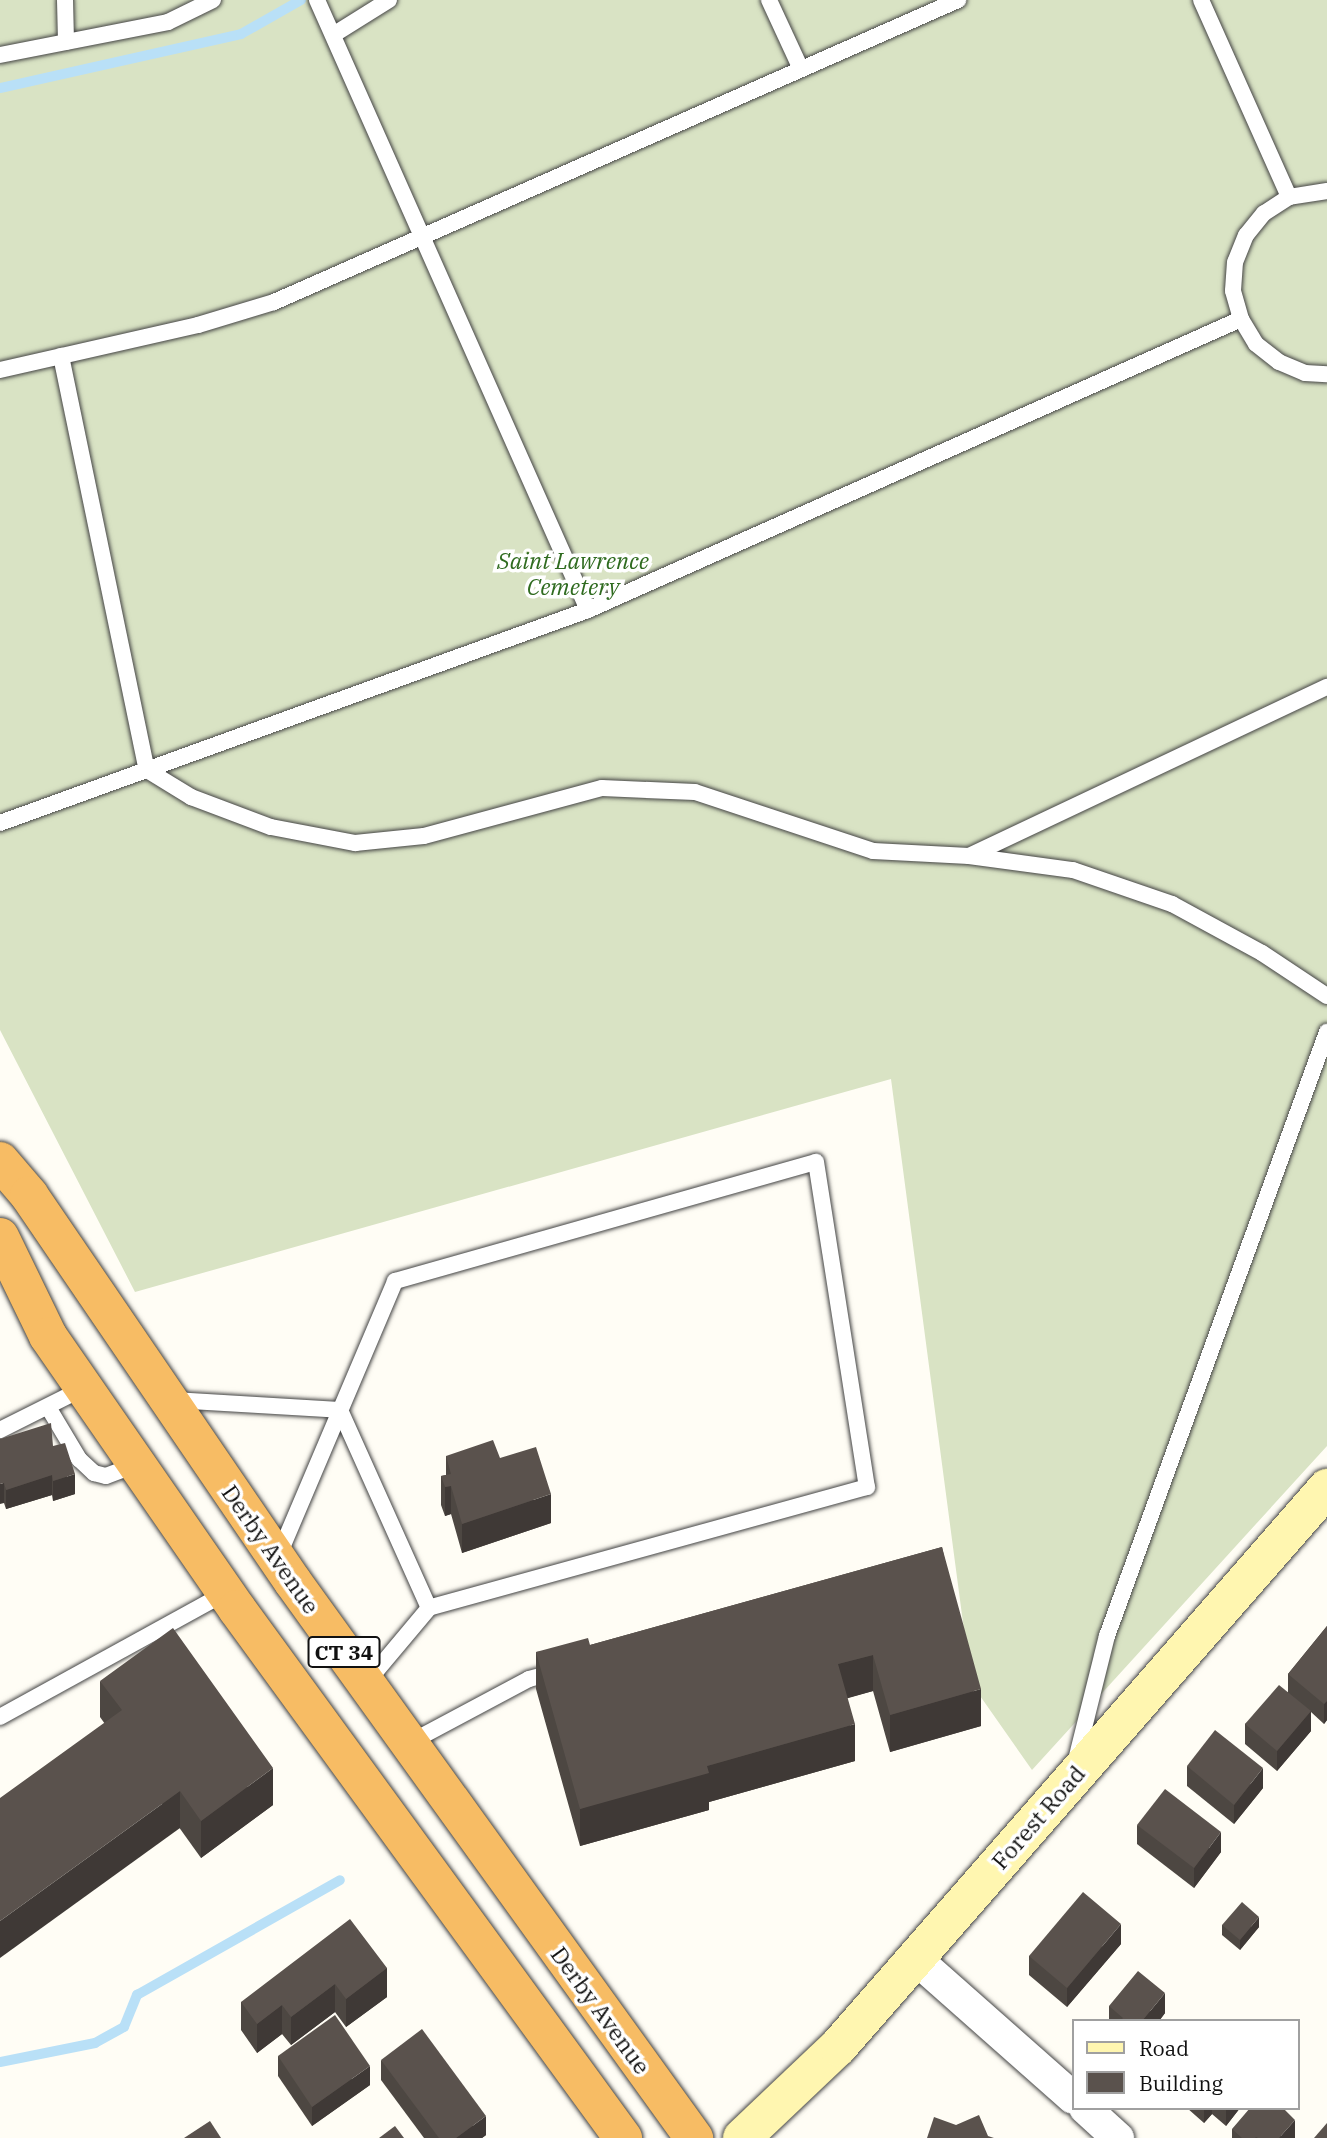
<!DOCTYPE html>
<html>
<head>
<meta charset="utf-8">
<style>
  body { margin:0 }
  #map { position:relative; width:1327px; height:2138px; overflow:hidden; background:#fffdf5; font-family:"IBM Plex Serif",serif }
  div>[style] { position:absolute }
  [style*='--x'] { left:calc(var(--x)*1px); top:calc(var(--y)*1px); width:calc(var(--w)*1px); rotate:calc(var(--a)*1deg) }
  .cemetery>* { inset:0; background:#d9e3c4 }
  .stream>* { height:10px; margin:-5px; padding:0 5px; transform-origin:5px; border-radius:5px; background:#b9e0f7 }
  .roads { filter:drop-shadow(0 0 2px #444) drop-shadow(0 0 2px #444) }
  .service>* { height:16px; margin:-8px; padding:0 8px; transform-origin:8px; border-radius:8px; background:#fff }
  .minor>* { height:32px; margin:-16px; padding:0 16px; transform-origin:16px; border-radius:16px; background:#fff }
  .secondary>* { height:38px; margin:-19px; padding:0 19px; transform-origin:19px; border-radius:19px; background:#fff6b0 }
  .trunk>* { height:38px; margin:-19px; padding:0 19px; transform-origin:19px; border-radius:19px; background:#f7bc64 }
  .wall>* { inset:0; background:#4d4742 }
  .shaded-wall>* { inset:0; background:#3f3936 }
  .building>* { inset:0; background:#5a524d }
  span { translate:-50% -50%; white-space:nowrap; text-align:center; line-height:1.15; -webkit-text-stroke:7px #fff; paint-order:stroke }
  .shield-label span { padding:2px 5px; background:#fff; border:2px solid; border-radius:5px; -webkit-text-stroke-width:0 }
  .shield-label { font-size:21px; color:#111; font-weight:700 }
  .park-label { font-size:23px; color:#2f6b1f; font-style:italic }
  .street-label { font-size:23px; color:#111 }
  .legend { position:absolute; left:1072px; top:2019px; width:228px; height:91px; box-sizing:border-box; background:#fff; border:2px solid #a0a0a0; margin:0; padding:9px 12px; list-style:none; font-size:21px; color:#111 }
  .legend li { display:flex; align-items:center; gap:14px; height:35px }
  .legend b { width:35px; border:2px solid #a0a0a0 }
</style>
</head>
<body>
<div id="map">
  <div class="cemetery">
    <div style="clip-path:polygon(0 0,1327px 0,1327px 1446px,1032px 1770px,971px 1683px,891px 1079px,135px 1292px,0 1030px)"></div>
  </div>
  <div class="stream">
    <div style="--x:0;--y:88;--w:247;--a:-12.6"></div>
    <div style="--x:241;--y:34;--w:69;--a:-29.5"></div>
    <div style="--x:0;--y:2062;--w:97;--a:-11.3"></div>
    <div style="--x:95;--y:2043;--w:33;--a:-29"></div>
    <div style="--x:124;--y:2027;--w:35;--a:-68"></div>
    <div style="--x:137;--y:1995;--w:233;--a:-29.5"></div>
  </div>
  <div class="roads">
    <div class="service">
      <div style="--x:65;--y:0;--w:42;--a:88.6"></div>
      <div style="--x:317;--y:0;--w:667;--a:66.05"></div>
      <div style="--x:769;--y:0;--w:74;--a:65.2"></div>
      <div style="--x:1201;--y:0;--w:216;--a:65.9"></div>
      <div style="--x:333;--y:35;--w:66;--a:-32"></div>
      <div style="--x:0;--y:55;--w:171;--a:-11.1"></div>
      <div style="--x:168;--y:22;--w:50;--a:-26.1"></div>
      <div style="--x:1327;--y:191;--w:38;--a:171"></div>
      <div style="--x:1289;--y:197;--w:30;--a:147"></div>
      <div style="--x:1264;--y:213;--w:28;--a:129"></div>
      <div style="--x:1246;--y:235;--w:29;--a:112"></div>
      <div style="--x:1235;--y:262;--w:29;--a:94"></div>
      <div style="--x:1233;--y:291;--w:29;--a:74"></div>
      <div style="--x:1241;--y:319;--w:29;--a:59"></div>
      <div style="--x:1256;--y:344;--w:29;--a:38"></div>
      <div style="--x:1279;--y:362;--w:28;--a:23"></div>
      <div style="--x:1305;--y:373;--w:22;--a:3"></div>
      <div style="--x:61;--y:356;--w:423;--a:78.3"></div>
      <div style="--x:147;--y:770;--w:52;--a:31.5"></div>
      <div style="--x:191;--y:797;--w:85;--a:20.6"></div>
      <div style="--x:271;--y:827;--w:86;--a:10.8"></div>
      <div style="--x:355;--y:843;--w:69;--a:-5.8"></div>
      <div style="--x:424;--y:836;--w:184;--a:-15.1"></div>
      <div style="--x:602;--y:788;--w:93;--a:2.5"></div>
      <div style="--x:695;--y:792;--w:188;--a:18.3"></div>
      <div style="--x:873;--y:851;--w:96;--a:3"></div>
      <div style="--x:969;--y:856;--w:105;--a:7.7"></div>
      <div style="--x:1073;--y:870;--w:105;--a:19"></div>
      <div style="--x:1172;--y:904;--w:102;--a:28.6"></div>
      <div style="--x:1262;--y:953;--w:78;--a:33.5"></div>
      <div style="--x:0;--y:370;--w:203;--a:-12.8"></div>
      <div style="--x:198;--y:325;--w:79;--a:-16.8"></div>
      <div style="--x:274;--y:302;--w:748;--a:-23.82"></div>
      <div style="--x:0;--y:823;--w:625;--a:-19.91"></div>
      <div style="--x:588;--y:610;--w:715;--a:-24.02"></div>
      <div style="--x:969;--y:856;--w:396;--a:-25.3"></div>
      <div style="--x:173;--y:1400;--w:167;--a:3.4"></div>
      <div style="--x:340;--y:1410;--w:217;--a:65.8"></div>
      <div style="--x:48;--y:1407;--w:61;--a:59.2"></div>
      <div style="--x:79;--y:1459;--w:21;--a:43"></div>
      <div style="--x:94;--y:1473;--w:12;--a:14"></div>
      <div style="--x:106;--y:1476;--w:33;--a:-21"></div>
      <div style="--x:0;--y:1430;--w:94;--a:-26.6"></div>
      <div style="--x:278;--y:1557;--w:300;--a:-67"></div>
      <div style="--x:395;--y:1281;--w:437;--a:-15.8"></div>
      <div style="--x:816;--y:1162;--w:329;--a:81.1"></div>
      <div style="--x:867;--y:1487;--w:454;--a:164.6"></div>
      <div style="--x:429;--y:1608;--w:98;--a:130"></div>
      <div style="--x:0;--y:1717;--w:258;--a:-28.8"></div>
      <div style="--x:409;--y:1743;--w:136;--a:-28.1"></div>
      <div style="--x:529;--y:1679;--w:27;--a:-15"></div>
      <div style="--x:1076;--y:1760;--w:128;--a:-76"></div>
      <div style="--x:1107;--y:1636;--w:643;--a:-69.99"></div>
    </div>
    <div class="minor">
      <div style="--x:915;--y:1958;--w:211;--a:41.5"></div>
      <div style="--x:1085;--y:2108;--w:45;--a:42.3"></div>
    </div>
    <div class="secondary">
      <div style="--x:742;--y:2138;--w:132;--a:-43.5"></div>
      <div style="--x:838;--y:2047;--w:743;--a:-48.82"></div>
    </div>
    <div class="trunk">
      <div style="--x:0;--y:1161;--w:45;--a:49.5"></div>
      <div style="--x:29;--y:1195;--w:468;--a:55.7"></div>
      <div style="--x:293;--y:1582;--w:686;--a:54.2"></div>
      <div style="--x:0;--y:1237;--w:110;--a:64.1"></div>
      <div style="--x:48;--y:1336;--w:332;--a:55.3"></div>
      <div style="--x:237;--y:1609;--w:655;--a:53.88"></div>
    </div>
  </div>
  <div class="wall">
    <div style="clip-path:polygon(0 1439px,53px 1446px,75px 1494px,53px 1501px,52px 1495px,6px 1509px,4px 1503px)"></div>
    <div style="clip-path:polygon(446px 1456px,500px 1458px,551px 1523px,462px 1553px,451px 1514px,445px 1516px,441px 1505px,441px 1476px,446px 1475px)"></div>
    <div style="clip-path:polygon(942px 1547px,981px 1726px,890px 1752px,873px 1691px,847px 1698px,855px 1761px,709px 1802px,709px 1810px,580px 1846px,536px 1689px,536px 1652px,590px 1645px)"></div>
    <div style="clip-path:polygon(1327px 1626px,1327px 1720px,1324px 1724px,1311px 1712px,1311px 1731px,1277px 1771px,1245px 1744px,1245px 1724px,1288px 1692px,1288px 1674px)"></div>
    <div style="clip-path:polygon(100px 1681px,273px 1805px,201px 1858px,100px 1717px)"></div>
    <div style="clip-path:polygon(1187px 1766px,1263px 1788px,1234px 1824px,1187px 1786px)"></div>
    <div style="clip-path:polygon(1137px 1825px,1221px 1852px,1194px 1888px,1137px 1844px)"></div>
    <div style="clip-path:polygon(1222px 1925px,1259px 1927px,1240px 1950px,1222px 1935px)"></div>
    <div style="clip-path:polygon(1121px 1944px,1067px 2007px,1029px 1975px,1029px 1956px)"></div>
    <div style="clip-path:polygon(387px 1968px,387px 1997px,346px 2027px,335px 2012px,291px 2045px,282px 2034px,257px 2053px,241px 2030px,241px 2002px)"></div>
    <div style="clip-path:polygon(1109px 2006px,1165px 2013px,1159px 2021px,1109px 2021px)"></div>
    <div style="clip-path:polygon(278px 2056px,370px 2085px,312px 2126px,278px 2076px)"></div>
    <div style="clip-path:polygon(381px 2060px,486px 2135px,482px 2138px,424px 2138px,381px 2080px)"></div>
    <div style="clip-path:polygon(1187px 2108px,1240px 2108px,1226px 2126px,1212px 2114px,1204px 2123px)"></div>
    <div style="clip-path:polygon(1232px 2129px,1295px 2138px,1232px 2138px)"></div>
  </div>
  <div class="shaded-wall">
    <div style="clip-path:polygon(75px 1474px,75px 1494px,53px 1501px,53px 1481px)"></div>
    <div style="clip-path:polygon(52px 1475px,52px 1495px,6px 1509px,6px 1490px)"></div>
    <div style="clip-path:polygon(4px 1483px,4px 1503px,0 1504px,0 1484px)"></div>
    <div style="clip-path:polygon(451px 1486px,451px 1514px,445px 1516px,445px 1487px)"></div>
    <div style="clip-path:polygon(551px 1494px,551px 1523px,462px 1553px,462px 1524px)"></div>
    <div style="clip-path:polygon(873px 1655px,873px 1691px,838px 1701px,838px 1664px)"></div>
    <div style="clip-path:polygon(981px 1689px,981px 1726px,890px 1752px,890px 1715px)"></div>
    <div style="clip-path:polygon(1327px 1701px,1327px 1720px,1324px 1724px,1324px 1704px)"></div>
    <div style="clip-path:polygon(1311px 1711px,1311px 1731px,1277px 1771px,1277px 1751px)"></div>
    <div style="clip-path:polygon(855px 1724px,855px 1761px,709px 1802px,709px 1810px,580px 1846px,580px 1809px,707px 1766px)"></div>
    <div style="clip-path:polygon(273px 1768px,273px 1805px,201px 1858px,201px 1821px)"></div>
    <div style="clip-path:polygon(1263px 1768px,1263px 1788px,1234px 1824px,1234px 1805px)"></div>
    <div style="clip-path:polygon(180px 1791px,180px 1828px,0 1958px,0 1921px)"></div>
    <div style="clip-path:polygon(1221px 1832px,1221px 1852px,1194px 1888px,1194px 1868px)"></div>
    <div style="clip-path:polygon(1259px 1917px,1259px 1927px,1240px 1950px,1240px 1940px)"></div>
    <div style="clip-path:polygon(1121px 1924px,1121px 1944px,1067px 2007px,1067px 1988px)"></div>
    <div style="clip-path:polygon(387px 1968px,387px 1997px,346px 2027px,346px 1999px)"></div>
    <div style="clip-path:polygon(335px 1984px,335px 2012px,291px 2045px,291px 2017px)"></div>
    <div style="clip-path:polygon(1165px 1993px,1165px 2013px,1159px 2021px,1142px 2021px)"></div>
    <div style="clip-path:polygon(282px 2005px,282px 2034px,257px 2053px,257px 2024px)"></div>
    <div style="clip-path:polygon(370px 2066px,370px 2085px,312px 2126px,312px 2107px)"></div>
    <div style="clip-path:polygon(1204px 2108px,1212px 2108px,1212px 2114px,1204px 2123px)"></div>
    <div style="clip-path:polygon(1226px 2108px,1240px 2108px,1226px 2126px)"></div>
    <div style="clip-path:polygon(486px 2116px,486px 2135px,482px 2138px,456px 2138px)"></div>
    <div style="clip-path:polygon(1295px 2120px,1295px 2138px,1279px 2138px)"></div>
  </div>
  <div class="building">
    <div style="clip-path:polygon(51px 1423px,53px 1446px,65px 1443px,75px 1474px,53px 1481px,52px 1475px,6px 1490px,4px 1483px,0 1484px,0 1439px)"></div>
    <div style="clip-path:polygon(493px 1440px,500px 1458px,536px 1447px,551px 1494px,462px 1524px,451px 1486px,445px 1487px,441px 1476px,451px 1474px,446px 1456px)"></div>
    <div style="clip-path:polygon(942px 1547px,981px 1689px,890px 1715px,873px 1655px,838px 1664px,855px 1724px,707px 1766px,709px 1773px,580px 1809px,536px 1652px,588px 1638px,590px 1645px)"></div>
    <div style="clip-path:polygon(1327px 1626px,1327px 1701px,1324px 1704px,1288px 1674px)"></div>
    <div style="clip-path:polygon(173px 1628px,273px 1768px,201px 1821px,180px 1791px,0 1921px,0 1798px,122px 1710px,100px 1681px)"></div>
    <div style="clip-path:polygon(1279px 1685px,1311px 1711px,1277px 1751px,1245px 1724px)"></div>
    <div style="clip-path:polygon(1215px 1730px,1263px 1768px,1234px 1805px,1187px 1766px)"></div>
    <div style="clip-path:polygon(1165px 1789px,1221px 1832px,1194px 1868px,1137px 1825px)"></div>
    <div style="clip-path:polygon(1083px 1892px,1121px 1924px,1067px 1988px,1029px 1956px)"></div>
    <div style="clip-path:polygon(1242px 1902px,1259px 1917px,1240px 1940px,1222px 1925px)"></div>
    <div style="clip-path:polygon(350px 1919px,387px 1968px,346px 1999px,335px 1984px,291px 2017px,282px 2005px,257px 2024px,241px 2002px)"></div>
    <div style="clip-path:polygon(1138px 1971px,1165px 1993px,1142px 2021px,1120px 2021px,1123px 2018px,1109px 2006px)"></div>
    <div style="clip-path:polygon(335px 2015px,370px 2066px,312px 2107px,278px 2056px)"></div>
    <div style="clip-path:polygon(422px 2029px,486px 2116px,456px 2138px,439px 2138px,381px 2060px)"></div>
    <div style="clip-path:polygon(1250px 2108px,1283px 2108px,1295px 2120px,1279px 2138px,1258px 2138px,1256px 2137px,1255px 2138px,1242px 2138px,1232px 2129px)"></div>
    <div style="clip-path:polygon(979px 2115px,988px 2136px,994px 2138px,927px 2138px,934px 2117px,956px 2125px)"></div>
    <div style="clip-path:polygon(210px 2121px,221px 2138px,184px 2138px)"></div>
    <div style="clip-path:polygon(1327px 2123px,1327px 2138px,1314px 2138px)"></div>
    <div style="clip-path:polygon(395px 2126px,404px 2138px,379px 2138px)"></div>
  </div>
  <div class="shield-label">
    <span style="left:344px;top:1652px">CT 34</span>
  </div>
  <div class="park-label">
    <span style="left:573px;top:573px">Saint Lawrence<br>Cemetery</span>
  </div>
  <div class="street-label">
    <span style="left:271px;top:1549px;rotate:55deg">Derby Avenue</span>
    <span style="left:1038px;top:1817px;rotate:-49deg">Forest Road</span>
    <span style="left:601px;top:2010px;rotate:54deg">Derby Avenue</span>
  </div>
  <ul class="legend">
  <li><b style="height:9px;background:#fff6b0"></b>Road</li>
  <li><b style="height:19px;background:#5a524d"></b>Building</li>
  </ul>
</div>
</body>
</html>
